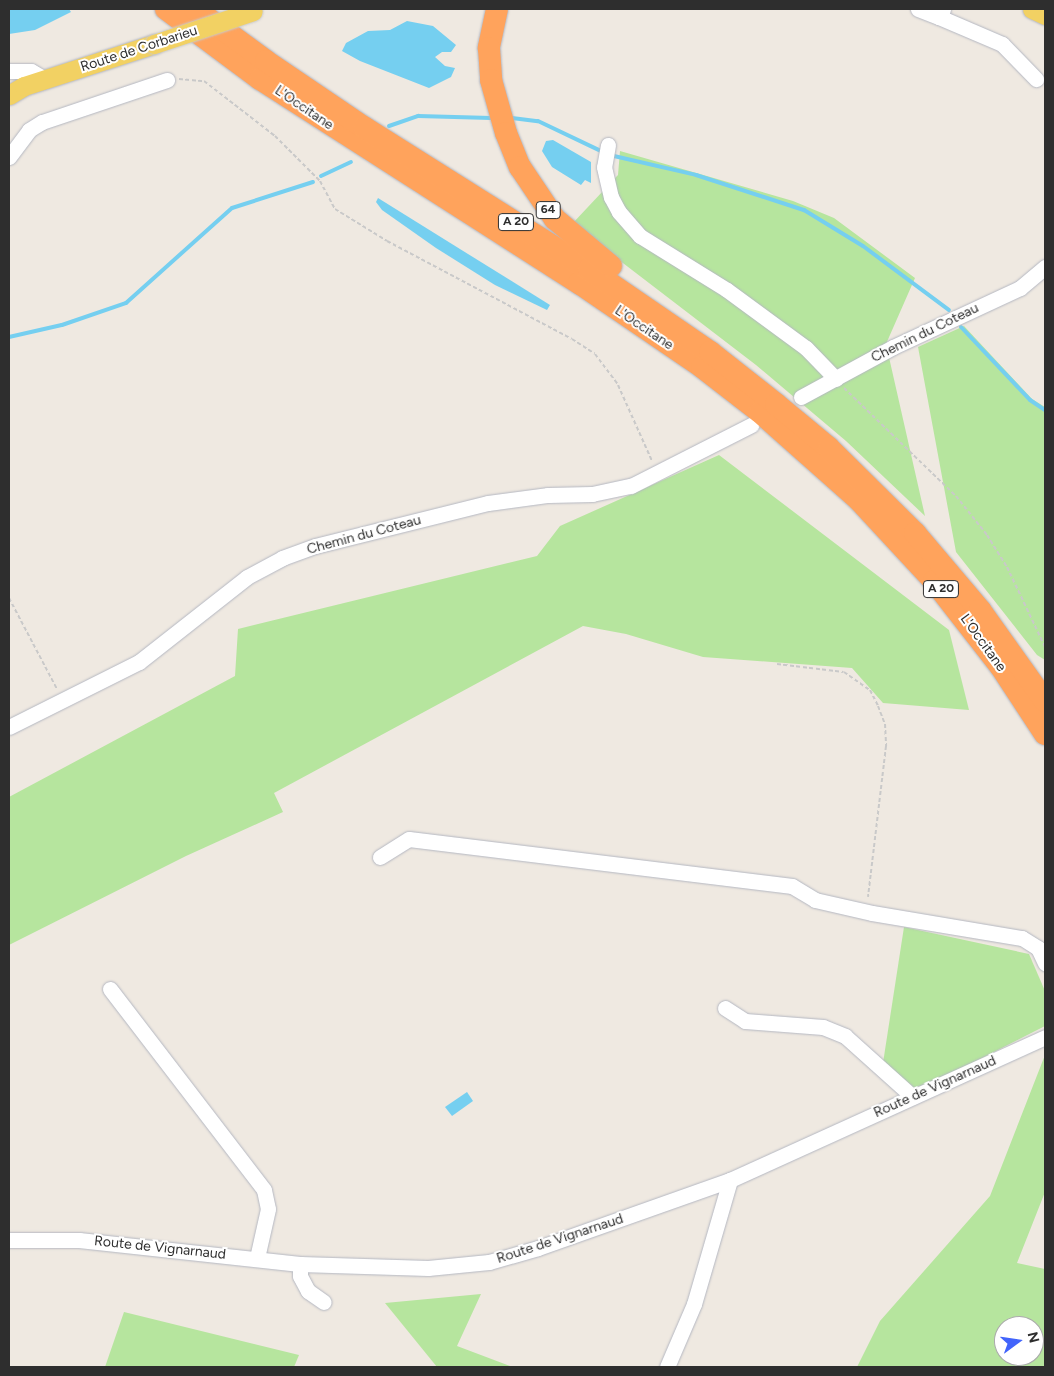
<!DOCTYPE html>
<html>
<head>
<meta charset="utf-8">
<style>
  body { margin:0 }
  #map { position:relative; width:1054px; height:1376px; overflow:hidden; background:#efe9e1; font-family:Figtree,sans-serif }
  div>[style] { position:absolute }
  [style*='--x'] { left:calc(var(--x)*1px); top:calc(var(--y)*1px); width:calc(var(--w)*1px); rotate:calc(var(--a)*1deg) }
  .green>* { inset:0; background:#b6e59e }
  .water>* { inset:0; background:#75cff0 }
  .stream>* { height:4px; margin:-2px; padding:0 2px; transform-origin:2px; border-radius:2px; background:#75cff0 }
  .path>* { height:2px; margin-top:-1px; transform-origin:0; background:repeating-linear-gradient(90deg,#c9c9c9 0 4px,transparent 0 6.5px) }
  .roads { filter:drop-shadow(0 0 1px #b4b7c1) drop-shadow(0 0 1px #b4b7c1) }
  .minor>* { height:15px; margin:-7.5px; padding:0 7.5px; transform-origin:7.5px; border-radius:7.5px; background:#fff }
  .major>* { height:19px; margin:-9.5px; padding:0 9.5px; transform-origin:9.5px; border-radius:9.5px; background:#f2d163 }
  .highway>* { height:22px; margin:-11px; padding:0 11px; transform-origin:11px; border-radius:11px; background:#ffa35c }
  .bridges { filter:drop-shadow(0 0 1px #c9c9c9) drop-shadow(0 0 1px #c9c9c9) }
  .major-bridge>* { height:19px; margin:-9.5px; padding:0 9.5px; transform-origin:9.5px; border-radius:9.5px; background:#f2d163 }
  span { translate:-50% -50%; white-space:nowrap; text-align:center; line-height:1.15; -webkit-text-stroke:4px #fff; paint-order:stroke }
  .shield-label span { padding:1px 4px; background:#fff; border:1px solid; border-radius:4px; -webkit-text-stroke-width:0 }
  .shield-label { font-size:12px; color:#2e2e2e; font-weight:700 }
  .street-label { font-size:14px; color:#2e2e2e }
  .frame { position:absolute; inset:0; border:10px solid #2e2e2e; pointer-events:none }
  .north { position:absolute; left:994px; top:1316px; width:50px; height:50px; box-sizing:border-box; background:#fff; border:1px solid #ababab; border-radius:50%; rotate:76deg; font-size:14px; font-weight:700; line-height:20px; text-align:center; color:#2e2e2e }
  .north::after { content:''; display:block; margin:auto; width:18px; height:22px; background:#4264fb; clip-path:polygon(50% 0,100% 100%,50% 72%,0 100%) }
</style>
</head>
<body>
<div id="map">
  <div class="green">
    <div style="clip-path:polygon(620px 151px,793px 201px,834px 218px,915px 278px,886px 344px,925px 516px,846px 441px,756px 365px,572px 224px,618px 175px)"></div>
    <div style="clip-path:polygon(964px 326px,1032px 399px,1045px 407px,1045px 660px,1037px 655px,956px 552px,918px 347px)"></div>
    <div style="clip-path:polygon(719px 455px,949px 630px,969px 710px,883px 703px,852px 668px,703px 657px,626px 634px,583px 626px,274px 793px,283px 812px,186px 856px,9px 945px,9px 797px,235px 676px,238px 629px,537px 556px,560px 526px)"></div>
    <div style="clip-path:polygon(904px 927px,1029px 954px,1045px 991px,1045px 1026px,937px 1081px,913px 1088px,883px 1063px)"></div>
    <div style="clip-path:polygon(evenodd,1045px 1055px,1045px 1192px,1017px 1263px,1045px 1269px,1045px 1367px,857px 1367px,880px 1321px,990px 1196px,1045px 1055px,1004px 1326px,1034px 1326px,1034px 1356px,1004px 1356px,1004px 1326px)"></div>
    <div style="clip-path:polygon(481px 1294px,457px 1346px,513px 1367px,437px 1367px,385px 1303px)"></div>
    <div style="clip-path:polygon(124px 1312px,299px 1355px,294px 1367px,105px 1367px)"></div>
  </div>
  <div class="water">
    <div style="clip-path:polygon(9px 9px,69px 9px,71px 12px,35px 30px,9px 34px)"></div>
    <div style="clip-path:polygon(407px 21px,433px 26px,456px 45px,451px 52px,442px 52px,435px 57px,445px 66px,455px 68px,451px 77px,429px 88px,360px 61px,342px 51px,346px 43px,368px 31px,390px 30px)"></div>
    <div style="clip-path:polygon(553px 140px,591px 162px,591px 183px,585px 180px,581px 185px,552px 167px,542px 151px,546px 141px)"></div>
    <div style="clip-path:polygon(378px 198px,550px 305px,547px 310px,495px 285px,436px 248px,382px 210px,376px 202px)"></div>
    <div style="clip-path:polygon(467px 1092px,473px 1101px,452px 1116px,445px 1107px)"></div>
  </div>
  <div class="stream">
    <div style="--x:512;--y:118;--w:26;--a:7"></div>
    <div style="--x:538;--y:121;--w:70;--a:25.5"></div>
    <div style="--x:389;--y:126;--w:31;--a:-19"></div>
    <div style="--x:418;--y:116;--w:73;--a:1.6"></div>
    <div style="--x:614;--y:156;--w:84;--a:13"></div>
    <div style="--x:696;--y:175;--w:114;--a:18"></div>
    <div style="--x:804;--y:210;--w:69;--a:31.4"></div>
    <div style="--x:863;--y:246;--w:107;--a:36.7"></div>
    <div style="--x:321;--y:176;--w:33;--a:-25"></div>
    <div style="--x:961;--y:327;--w:100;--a:46.6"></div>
    <div style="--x:1030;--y:400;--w:18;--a:34"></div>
    <div style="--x:9;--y:337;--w:54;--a:-12.8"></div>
    <div style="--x:62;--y:325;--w:68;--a:-19"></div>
    <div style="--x:126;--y:303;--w:142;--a:-41.9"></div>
    <div style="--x:232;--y:208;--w:85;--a:-17.8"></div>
  </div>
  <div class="path">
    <div style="--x:179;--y:79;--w:25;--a:5"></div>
    <div style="--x:204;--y:81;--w:90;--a:37.8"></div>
    <div style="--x:275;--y:136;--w:64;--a:45"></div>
    <div style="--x:320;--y:181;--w:32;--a:62"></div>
    <div style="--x:335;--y:209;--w:61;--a:31.6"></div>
    <div style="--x:387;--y:241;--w:209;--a:27.9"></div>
    <div style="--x:572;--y:339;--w:27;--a:33"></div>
    <div style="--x:595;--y:354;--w:39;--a:53"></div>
    <div style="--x:618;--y:385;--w:83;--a:65.9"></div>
    <div style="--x:844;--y:388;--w:156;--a:44"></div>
    <div style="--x:956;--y:496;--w:50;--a:51.5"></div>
    <div style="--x:987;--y:535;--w:38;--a:58"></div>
    <div style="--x:1007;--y:567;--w:89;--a:64.6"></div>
    <div style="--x:9;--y:598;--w:103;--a:62.2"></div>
    <div style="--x:777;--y:664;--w:67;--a:6.8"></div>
    <div style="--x:844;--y:672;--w:32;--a:35"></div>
    <div style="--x:870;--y:690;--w:18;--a:63"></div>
    <div style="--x:878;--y:706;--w:19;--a:69"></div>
    <div style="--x:885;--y:724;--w:22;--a:87"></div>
    <div style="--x:886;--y:746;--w:152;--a:96.8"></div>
  </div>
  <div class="roads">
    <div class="minor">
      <div style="--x:918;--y:9;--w:22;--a:21"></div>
      <div style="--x:939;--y:17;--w:9;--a:-63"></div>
      <div style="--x:939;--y:17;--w:69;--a:23.2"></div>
      <div style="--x:1002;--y:44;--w:49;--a:45.8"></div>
      <div style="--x:9;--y:71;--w:22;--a:0"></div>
      <div style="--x:31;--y:71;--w:16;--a:30"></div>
      <div style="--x:608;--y:145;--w:22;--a:100"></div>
      <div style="--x:604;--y:167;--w:31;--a:77"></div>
      <div style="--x:611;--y:197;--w:17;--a:62"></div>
      <div style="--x:619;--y:212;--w:32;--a:49"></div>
      <div style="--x:640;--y:236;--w:102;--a:31.8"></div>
      <div style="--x:727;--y:290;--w:98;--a:36.3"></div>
      <div style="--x:806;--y:348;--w:43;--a:45.9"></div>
      <div style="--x:9;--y:157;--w:34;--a:-53"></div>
      <div style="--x:29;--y:130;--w:15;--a:-32"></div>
      <div style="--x:42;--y:122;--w:132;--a:-18.6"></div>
      <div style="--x:801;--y:397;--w:105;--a:-28.5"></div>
      <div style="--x:893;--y:347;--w:140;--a:-24.9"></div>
      <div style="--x:1020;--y:288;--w:33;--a:-40"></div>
      <div style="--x:9;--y:727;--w:145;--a:-26.6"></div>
      <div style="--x:139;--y:662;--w:137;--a:-38.2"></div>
      <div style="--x:247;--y:577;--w:40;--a:-28"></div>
      <div style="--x:282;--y:558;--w:35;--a:-20"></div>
      <div style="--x:315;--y:546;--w:178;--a:-14"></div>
      <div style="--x:488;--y:503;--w:61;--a:-7.6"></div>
      <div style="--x:548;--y:495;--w:44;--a:-1.3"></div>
      <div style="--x:592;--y:494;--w:40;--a:-12"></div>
      <div style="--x:631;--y:486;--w:135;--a:-26.9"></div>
      <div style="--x:380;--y:857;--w:34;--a:-32"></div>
      <div style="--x:409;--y:839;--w:386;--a:7"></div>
      <div style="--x:792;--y:886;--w:27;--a:31"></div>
      <div style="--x:815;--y:900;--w:58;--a:12.8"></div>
      <div style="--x:872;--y:913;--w:152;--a:9.5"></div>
      <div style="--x:1022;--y:938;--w:19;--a:32"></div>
      <div style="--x:1038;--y:948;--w:17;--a:65"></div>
      <div style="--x:110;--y:989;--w:253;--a:52.5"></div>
      <div style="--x:264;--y:1190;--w:19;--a:78"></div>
      <div style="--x:268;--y:1209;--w:50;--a:102.7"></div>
      <div style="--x:725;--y:1008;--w:24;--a:33"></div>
      <div style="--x:745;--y:1021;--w:78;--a:4.4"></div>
      <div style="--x:823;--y:1027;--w:24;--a:22"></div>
      <div style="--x:845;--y:1036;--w:91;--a:41.9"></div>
      <div style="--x:9;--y:1240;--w:70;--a:0"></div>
      <div style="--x:79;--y:1240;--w:222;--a:6.2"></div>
      <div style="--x:300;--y:1264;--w:128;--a:1.8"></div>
      <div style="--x:428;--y:1268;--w:61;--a:-5.6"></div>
      <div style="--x:489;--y:1262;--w:51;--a:-15.9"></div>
      <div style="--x:538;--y:1248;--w:204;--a:-19.5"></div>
      <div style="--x:730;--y:1180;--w:346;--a:-24.4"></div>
      <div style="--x:300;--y:1264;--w:12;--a:90"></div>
      <div style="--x:300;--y:1276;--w:17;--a:62"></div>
      <div style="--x:308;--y:1291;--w:19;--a:35"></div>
      <div style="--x:667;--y:1367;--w:69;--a:-66.8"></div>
      <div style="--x:694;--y:1304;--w:129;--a:-73.8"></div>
    </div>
    <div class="major">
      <div style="--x:1032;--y:9;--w:14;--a:25"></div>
      <div style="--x:9;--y:95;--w:17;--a:-31"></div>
      <div style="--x:24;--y:86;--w:137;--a:-17.9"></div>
    </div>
    <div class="highway">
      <div style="--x:166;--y:9;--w:117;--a:36.7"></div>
      <div style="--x:260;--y:79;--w:379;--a:32.6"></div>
      <div style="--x:579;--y:283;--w:149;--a:34.3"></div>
      <div style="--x:702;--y:367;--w:73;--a:37.8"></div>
      <div style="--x:760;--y:412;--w:132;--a:41.6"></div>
      <div style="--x:859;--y:500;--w:110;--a:47.2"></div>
      <div style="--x:934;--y:581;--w:109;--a:52.1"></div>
      <div style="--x:1001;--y:667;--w:80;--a:56.7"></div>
      <div style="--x:195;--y:9;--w:88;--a:36.2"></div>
      <div style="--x:266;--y:61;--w:120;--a:34.1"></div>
      <div style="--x:365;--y:128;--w:265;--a:32.2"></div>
      <div style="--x:589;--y:269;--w:147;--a:34.4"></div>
      <div style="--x:710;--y:352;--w:84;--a:38.2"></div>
      <div style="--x:776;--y:404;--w:69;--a:39.7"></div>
      <div style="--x:829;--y:448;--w:121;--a:44.7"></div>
      <div style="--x:915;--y:533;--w:101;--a:49.8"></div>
      <div style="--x:980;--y:610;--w:112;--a:54.5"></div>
      <div style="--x:497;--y:9;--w:40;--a:102"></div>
      <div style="--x:489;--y:48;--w:32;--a:86"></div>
      <div style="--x:491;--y:80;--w:55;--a:74.2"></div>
      <div style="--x:506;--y:133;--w:37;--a:68"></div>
      <div style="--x:520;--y:167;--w:63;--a:56.1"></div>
      <div style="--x:555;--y:219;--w:73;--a:40"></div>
    </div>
  </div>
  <div class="bridges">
    <div class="major-bridge">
      <div style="--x:154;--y:44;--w:104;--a:-18.4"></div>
    </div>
  </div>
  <div class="shield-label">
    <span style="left:548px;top:210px">64</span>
    <span style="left:516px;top:222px">A 20</span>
    <span style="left:941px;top:589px">A 20</span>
  </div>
  <div class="street-label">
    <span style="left:139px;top:49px;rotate:-18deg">Route de Corbarieu</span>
    <span style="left:304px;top:108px;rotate:34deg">L'Occitane</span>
    <span style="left:644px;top:328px;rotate:34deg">L'Occitane</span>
    <span style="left:925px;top:333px;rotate:-26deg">Chemin du Coteau</span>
    <span style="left:364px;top:535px;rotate:-15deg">Chemin du Coteau</span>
    <span style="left:983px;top:643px;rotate:54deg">L'Occitane</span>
    <span style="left:935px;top:1087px;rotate:-24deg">Route de Vignarnaud</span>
    <span style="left:560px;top:1239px;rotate:-18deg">Route de Vignarnaud</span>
    <span style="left:160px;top:1248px;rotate:6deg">Route de Vignarnaud</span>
  </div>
  <div class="frame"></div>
  <div class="north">N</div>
</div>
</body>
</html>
